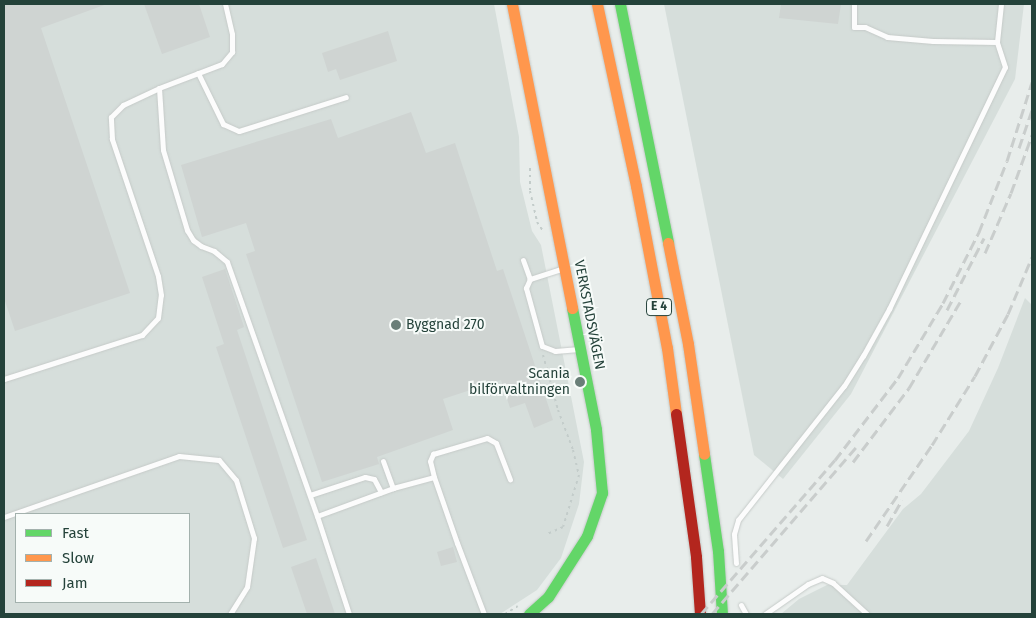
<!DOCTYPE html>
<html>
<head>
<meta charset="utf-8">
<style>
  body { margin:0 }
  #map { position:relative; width:1036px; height:618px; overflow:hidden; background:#e8edeb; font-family:"Fira Sans",sans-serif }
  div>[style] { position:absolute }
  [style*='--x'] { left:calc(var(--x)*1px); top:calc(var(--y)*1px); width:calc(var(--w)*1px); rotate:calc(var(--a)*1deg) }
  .built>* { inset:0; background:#d6dedb }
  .building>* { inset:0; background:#cfd4d2 }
  .path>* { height:2px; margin-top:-1px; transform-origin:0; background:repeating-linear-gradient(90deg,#c3ccca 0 2.5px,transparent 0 6.5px) }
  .roads { filter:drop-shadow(0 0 1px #c5cac8) drop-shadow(0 0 1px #c5cac8) }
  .lane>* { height:5px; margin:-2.5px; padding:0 2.5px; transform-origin:2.5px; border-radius:2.5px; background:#fcfcfc }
  .fast>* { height:11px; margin:-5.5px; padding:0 5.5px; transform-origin:5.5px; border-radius:5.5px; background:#63d668 }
  .slow>* { height:11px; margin:-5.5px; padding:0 5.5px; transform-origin:5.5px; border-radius:5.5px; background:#ff974d }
  .jam>* { height:11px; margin:-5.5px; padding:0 5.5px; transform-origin:5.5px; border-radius:5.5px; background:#b3261e }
  .rail>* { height:3px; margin-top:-1.5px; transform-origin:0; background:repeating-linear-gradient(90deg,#c9cdcc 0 10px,transparent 0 15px) }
  .dots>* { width:14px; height:14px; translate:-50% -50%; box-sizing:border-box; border:2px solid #f7fbf9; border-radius:50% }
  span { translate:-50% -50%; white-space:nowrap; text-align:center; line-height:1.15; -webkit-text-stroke:4px #f7fbf9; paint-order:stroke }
  .shield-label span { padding:1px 4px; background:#f7fbf9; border:1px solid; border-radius:4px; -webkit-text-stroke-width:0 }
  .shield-label { font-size:12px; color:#24423a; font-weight:700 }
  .street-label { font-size:14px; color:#24423a }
  .poi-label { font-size:14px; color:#24423a }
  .left { translate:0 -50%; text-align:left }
  .right { translate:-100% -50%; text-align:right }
  .frame { position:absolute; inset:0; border:5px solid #24423a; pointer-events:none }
  .legend { position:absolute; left:15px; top:513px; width:175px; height:90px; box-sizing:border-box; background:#f7fbf9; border:1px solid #a3b1ad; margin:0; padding:6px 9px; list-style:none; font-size:15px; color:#24423a }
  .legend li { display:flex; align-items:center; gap:10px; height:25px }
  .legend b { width:25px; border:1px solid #a3b1ad }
</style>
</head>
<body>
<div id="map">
  <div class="built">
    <div style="clip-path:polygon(evenodd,4px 4px,494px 4px,519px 137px,520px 182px,532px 231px,541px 245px,584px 462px,579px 504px,561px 558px,537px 590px,500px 614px,4px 614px,4px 4px,16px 514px,189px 514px,189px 602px,16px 602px,16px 514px)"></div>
    <div style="clip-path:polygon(664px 4px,1024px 4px,1015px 79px,851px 394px,783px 479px,754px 455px)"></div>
    <div style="clip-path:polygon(1025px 298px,1032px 305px,1032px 614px,781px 614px,799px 599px,827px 585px,847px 585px,903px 509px,921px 494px,969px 431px,998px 368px)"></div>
  </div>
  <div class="building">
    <div style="clip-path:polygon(4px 4px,107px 4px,41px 28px,130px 293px,15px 331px,4px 298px)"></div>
    <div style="clip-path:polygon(144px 4px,199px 4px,210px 37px,162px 54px)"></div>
    <div style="clip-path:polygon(781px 4px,841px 4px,838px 24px,779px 18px)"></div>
    <div style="clip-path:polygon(388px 31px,397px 61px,340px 80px,336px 69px,328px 72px,322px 53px)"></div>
    <div style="clip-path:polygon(411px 112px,426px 153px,455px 143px,497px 271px,503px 269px,553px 420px,534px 428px,525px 403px,510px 408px,501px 380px,443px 399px,453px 430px,377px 457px,379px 464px,322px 482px,246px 254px,255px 251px,246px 223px,202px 237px,181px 165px,331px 119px,338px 138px)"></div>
    <div style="clip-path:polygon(225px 269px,244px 327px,237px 330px,307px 540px,283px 548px,216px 347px,224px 344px,202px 277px)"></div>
    <div style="clip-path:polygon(453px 547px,457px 562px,441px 566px,437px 552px)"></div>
    <div style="clip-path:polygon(316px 558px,335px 614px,307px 614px,291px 567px)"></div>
  </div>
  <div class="path">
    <div style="--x:530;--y:168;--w:23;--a:90"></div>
    <div style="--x:530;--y:191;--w:32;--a:77"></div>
    <div style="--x:537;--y:222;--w:11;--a:56"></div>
    <div style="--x:543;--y:355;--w:57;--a:74.7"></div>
    <div style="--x:558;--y:410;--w:43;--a:69.4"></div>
    <div style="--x:573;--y:450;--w:26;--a:77"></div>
    <div style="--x:579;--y:475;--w:54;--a:107.1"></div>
    <div style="--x:563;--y:527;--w:17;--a:156"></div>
    <div style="--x:505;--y:614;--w:15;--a:-32"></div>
  </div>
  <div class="roads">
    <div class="lane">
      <div style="--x:854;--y:4;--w:23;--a:90"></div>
      <div style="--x:854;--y:27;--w:11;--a:0"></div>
      <div style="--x:865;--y:27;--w:24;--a:24"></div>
      <div style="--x:887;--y:37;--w:46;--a:5"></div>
      <div style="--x:933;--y:41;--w:64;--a:0.9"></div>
      <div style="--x:198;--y:73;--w:57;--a:63.9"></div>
      <div style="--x:223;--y:124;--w:17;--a:24"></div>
      <div style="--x:239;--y:131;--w:112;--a:-17.6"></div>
      <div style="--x:159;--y:88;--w:62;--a:86.3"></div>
      <div style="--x:163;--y:150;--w:84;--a:73.3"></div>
      <div style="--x:187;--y:230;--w:12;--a:59"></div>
      <div style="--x:193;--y:240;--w:10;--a:37"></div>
      <div style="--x:201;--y:246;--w:14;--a:21"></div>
      <div style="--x:214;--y:251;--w:17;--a:40"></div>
      <div style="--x:227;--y:262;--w:269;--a:70.5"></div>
      <div style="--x:317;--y:516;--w:81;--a:-20.2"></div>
      <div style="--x:393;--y:488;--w:42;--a:-15"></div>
      <div style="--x:434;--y:477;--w:70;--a:70.8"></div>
      <div style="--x:457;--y:543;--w:76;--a:69.2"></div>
      <div style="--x:523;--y:260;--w:20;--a:70"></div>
      <div style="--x:561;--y:269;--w:33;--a:162"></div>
      <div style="--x:530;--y:279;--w:10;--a:114"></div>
      <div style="--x:526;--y:288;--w:60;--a:74.6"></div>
      <div style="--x:542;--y:346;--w:14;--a:21"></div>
      <div style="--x:555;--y:351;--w:24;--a:-5"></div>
      <div style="--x:4;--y:379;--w:145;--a:-17.7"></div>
      <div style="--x:142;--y:335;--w:23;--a:-47"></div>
      <div style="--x:158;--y:318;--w:23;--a:-83"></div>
      <div style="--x:161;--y:295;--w:19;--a:-99"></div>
      <div style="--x:158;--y:276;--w:145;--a:-108.6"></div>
      <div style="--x:112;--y:139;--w:22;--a:-93"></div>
      <div style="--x:111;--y:117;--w:17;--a:-45"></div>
      <div style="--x:123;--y:105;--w:40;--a:-25"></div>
      <div style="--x:159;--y:88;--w:67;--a:-20.9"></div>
      <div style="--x:222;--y:64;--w:16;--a:-50"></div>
      <div style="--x:232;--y:52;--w:18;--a:-90"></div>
      <div style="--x:232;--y:34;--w:31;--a:-103"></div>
      <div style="--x:383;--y:461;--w:29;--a:70"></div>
      <div style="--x:434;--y:477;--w:16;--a:-104"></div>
      <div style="--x:430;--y:461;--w:8;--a:-67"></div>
      <div style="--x:433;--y:454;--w:56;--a:-16.5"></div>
      <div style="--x:487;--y:438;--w:10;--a:29"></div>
      <div style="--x:496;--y:443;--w:39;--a:69"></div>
      <div style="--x:310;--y:495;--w:58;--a:-18.1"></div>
      <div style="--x:365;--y:477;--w:9;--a:13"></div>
      <div style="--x:374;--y:479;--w:15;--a:62"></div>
      <div style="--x:317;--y:516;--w:103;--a:71.9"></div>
      <div style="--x:4;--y:517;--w:185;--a:-19.2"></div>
      <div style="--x:179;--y:456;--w:40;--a:5.7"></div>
      <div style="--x:219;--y:460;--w:26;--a:50"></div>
      <div style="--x:236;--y:480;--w:61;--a:72.8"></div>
      <div style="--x:254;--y:538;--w:49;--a:98.1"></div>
      <div style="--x:247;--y:587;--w:32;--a:122"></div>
      <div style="--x:736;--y:563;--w:29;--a:-94"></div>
      <div style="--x:734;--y:534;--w:15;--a:-74"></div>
      <div style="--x:738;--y:520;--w:171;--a:-51.7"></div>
      <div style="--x:844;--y:386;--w:36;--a:-58"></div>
      <div style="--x:863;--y:356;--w:54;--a:-61"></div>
      <div style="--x:889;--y:309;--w:268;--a:-64.4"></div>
      <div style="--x:1005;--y:67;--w:26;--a:-108"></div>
      <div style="--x:997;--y:42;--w:38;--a:-84"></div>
      <div style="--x:741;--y:605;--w:10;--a:61"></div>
      <div style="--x:765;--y:614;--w:52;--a:-34.9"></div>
      <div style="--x:808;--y:584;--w:15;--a:-23"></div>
      <div style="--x:822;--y:578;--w:12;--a:24"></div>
      <div style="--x:833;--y:583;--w:46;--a:42.4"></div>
    </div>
    <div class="fast">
      <div style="--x:620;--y:4;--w:244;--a:78.6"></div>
      <div style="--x:704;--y:454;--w:98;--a:81.8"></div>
      <div style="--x:718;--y:551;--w:63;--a:86.4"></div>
      <div style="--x:529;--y:614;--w:25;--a:-42"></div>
      <div style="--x:548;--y:597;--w:72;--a:-57.4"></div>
      <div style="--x:587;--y:536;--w:46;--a:-70.8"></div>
      <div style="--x:602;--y:493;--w:64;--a:-95.4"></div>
      <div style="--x:596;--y:429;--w:123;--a:-101.2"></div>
    </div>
    <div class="slow">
      <div style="--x:512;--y:4;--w:310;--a:78.8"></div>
      <div style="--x:597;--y:4;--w:186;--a:77.9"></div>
      <div style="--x:636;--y:186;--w:165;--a:79.2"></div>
      <div style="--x:667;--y:348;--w:67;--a:82.2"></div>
      <div style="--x:668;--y:243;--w:103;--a:78.8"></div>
      <div style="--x:688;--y:344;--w:111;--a:81.7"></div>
    </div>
    <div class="jam">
      <div style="--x:676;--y:414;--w:144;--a:82"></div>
      <div style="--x:696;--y:557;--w:57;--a:86"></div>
    </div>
  </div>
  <div class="rail">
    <div style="--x:1019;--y:148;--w:40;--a:-71.1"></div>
    <div style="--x:985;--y:253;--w:65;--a:-66.6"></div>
    <div style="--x:1011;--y:193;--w:62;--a:-70.1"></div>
    <div style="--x:947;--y:310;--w:81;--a:-62.8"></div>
    <div style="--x:853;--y:462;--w:93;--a:-52.9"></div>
    <div style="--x:909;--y:388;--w:100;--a:-59.3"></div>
    <div style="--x:887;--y:526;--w:30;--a:-60"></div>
    <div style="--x:866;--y:541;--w:116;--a:-55.5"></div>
    <div style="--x:932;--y:445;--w:81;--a:-58.1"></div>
    <div style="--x:975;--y:376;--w:70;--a:-62"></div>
    <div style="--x:1008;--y:314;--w:62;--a:-67.2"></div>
    <div style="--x:701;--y:614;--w:204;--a:-49"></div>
    <div style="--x:835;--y:460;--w:103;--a:-52.5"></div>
    <div style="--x:898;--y:378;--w:87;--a:-59"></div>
    <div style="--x:943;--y:303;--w:80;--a:-63.1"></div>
    <div style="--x:979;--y:232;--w:76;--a:-68.5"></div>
    <div style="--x:1007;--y:161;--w:83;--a:-72.4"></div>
    <div style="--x:712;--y:614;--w:221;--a:-49.2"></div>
  </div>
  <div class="dots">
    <div style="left:396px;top:325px;background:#697e78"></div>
    <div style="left:580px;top:382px;background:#697e78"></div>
  </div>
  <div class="shield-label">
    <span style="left:659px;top:307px">E 4</span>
  </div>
  <div class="street-label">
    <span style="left:589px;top:315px;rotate:79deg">VERKSTADSVÄGEN</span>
  </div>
  <div class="poi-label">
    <span class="left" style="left:406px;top:325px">Byggnad 270</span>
    <span class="right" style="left:570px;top:382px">Scania<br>bilförvaltningen</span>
  </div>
  <div class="frame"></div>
  <ul class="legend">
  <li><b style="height:6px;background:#63d668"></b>Fast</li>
  <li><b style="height:6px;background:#ff974d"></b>Slow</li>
  <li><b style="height:6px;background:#b3261e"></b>Jam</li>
  </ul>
</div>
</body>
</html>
